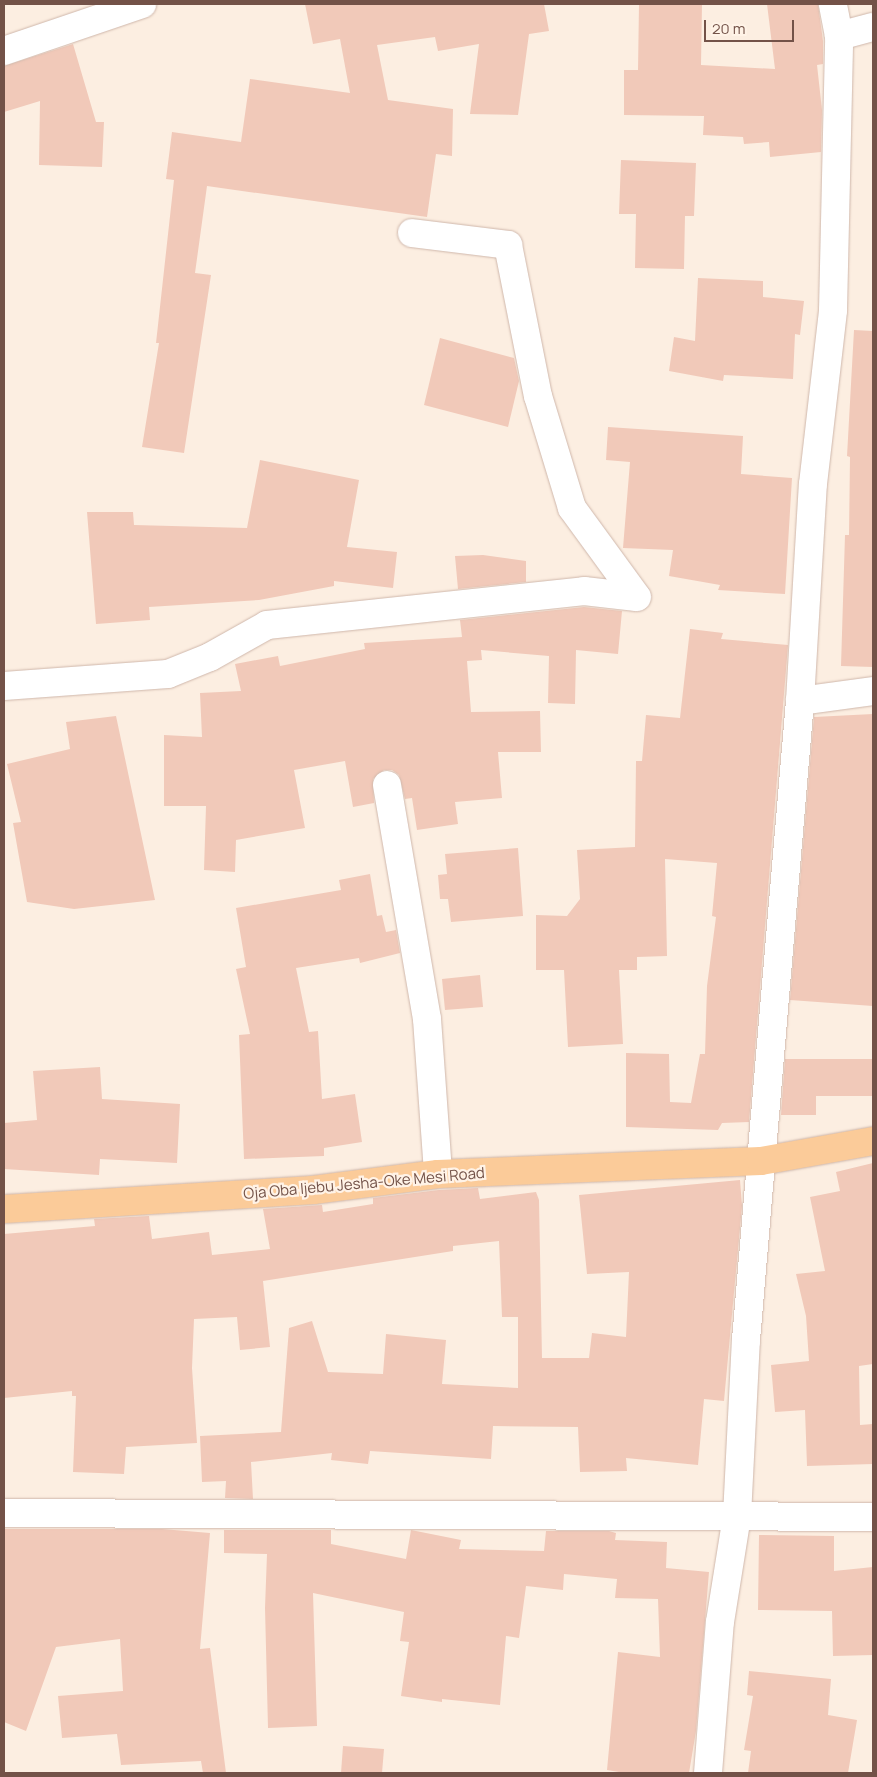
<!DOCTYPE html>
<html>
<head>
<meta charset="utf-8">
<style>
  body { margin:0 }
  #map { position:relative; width:877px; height:1777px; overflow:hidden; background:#fceee1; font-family:Manrope,sans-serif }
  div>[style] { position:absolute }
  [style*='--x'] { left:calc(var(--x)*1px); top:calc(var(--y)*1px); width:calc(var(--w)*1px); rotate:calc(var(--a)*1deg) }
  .building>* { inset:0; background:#f1c9b9 }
  .roads { filter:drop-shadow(0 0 1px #cfb7ab) drop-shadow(0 0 1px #cfb7ab) }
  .minor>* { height:28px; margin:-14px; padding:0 14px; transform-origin:14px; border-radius:14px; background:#fff }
  .major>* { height:28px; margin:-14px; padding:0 14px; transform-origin:14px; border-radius:14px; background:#fbcb99 }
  span { translate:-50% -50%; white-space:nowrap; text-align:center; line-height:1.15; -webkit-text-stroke:4.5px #fff3e7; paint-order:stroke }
  .street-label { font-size:15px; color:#735248 }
  .frame { position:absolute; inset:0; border:5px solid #735248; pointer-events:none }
  .scale { position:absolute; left:704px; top:20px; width:90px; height:22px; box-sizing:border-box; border:2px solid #735248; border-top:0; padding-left:6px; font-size:15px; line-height:18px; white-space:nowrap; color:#735248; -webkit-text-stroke:4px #fff3e7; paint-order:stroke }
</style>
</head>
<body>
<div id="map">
  <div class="building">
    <div style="clip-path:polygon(305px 4px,544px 4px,549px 31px,529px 34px,518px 115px,470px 114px,479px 44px,438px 51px,435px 37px,377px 45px,388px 100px,453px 109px,452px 156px,436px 154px,427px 217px,207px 186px,195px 273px,211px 275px,184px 453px,142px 447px,159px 343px,156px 343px,174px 180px,166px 179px,172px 132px,241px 142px,250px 79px,350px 93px,340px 39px,313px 44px)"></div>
    <div style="clip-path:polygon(639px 4px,702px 4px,701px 65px,775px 69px,767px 4px,818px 4px,823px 41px,823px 64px,817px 65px,822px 110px,821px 152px,770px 157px,769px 142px,744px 144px,743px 137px,703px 135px,704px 116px,624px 115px,624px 70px,638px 70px)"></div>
    <div style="clip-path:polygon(73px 44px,96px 122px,104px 122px,102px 167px,39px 165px,40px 101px,4px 112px,4px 66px)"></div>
    <div style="clip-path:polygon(621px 160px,696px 163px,694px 216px,685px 216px,684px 269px,635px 268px,636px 214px,619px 214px)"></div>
    <div style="clip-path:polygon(698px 278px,763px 281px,763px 297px,804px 301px,800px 335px,795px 334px,793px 379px,724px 375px,723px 381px,669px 371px,674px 337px,695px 341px)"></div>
    <div style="clip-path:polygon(854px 330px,873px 331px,873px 667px,841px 666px,845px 535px,849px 535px,850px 457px,847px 456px)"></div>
    <div style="clip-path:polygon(440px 338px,514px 358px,519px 381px,508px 427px,424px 405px)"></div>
    <div style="clip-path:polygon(608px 427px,743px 436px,741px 474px,792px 478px,785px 594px,718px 590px,720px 585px,669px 576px,673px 550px,623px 548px,630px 462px,606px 460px)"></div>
    <div style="clip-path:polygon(260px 460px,359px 480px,347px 547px,397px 552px,393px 588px,334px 581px,334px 586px,259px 600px,149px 607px,150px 620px,96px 624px,87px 512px,133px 512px,134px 525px,247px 528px)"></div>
    <div style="clip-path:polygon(483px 555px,526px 561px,526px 582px,458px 589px,455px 556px)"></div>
    <div style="clip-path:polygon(584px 607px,622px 611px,618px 654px,576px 650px,575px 704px,548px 703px,549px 656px,481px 650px,482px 660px,467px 661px,471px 712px,540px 711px,541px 752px,498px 752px,502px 798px,455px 802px,458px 824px,417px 830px,412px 798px,405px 799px,399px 775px,392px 770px,384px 770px,373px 779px,374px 803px,353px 807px,345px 761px,294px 770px,305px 828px,236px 840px,235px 872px,204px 870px,206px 806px,164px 806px,164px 735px,202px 737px,200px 693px,241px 691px,235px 664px,278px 656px,280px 666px,365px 649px,364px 643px,462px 637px,460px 620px)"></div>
    <div style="clip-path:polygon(690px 629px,723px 633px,721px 639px,788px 645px,749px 1122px,722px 1123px,718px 1130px,626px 1127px,626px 1053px,669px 1054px,670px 1102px,691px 1103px,700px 1054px,705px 1054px,707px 986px,716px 917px,712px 916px,717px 863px,665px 859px,667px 956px,637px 957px,637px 970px,619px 970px,623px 1044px,568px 1047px,564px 970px,536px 970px,536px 915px,567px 916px,580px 899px,577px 850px,635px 847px,636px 761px,642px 761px,646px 715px,680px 718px)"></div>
    <div style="clip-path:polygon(873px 714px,873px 1006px,790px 1000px,814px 717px)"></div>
    <div style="clip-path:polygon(116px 716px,155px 900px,74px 909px,27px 902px,13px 823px,21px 822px,7px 764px,70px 749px,66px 722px)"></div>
    <div style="clip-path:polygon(518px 848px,523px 916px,451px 922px,448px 899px,440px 899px,438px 875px,447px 874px,445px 854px)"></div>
    <div style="clip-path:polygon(370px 874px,377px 916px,382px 915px,386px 932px,396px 930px,400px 953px,360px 963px,359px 958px,296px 968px,309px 1032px,318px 1031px,322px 1099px,355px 1094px,362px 1142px,324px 1148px,324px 1156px,244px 1159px,239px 1035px,250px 1034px,236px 969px,246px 967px,236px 908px,341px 890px,339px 880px)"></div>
    <div style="clip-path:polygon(480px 975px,483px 1007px,445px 1010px,442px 979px)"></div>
    <div style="clip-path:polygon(785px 1059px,873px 1059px,873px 1096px,816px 1096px,816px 1115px,781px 1115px)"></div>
    <div style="clip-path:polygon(100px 1067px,102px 1099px,180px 1104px,177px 1163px,100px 1159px,99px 1175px,4px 1169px,4px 1123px,37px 1120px,33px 1071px)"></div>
    <div style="clip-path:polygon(873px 1163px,873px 1364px,859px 1366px,860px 1425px,873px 1424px,873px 1464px,807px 1466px,805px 1410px,775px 1412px,771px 1365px,809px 1361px,806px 1316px,796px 1274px,825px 1271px,810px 1197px,840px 1191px,836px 1172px)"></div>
    <div style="clip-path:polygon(740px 1180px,742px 1206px,724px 1401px,704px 1399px,698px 1465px,626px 1458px,627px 1471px,580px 1472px,578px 1427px,493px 1426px,491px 1459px,370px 1451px,368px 1464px,331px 1460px,332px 1453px,251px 1462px,253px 1499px,225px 1498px,226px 1481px,202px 1482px,200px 1436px,281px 1432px,289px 1328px,312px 1321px,328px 1372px,383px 1374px,386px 1334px,446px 1340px,442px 1384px,518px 1388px,518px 1317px,502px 1317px,499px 1241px,453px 1246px,453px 1251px,263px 1281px,270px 1347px,240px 1350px,237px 1317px,194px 1319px,192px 1368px,197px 1443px,126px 1447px,124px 1474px,73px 1472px,76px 1396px,72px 1396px,72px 1391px,4px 1398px,4px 1234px,95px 1226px,94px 1219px,149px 1216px,152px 1239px,209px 1232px,212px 1255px,270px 1249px,263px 1209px,322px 1205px,323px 1212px,373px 1204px,373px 1198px,439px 1190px,478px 1188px,480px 1199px,536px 1192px,539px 1200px,542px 1358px,589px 1358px,592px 1333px,626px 1337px,629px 1272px,587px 1274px,579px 1195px)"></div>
    <div style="clip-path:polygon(4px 1529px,162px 1529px,210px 1533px,200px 1649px,210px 1648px,226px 1773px,203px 1773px,201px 1761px,121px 1765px,117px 1734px,62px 1738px,58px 1696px,123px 1691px,120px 1639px,56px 1647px,26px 1731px,4px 1722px)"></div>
    <div style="clip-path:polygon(224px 1530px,331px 1530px,331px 1544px,406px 1559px,411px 1530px,461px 1540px,459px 1549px,544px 1551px,546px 1531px,609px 1531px,616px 1533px,615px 1540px,667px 1542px,666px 1568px,709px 1572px,696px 1731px,689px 1773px,625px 1773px,607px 1770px,618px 1652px,660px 1657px,658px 1599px,615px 1598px,617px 1579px,564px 1574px,563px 1590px,526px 1586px,519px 1638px,506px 1636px,500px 1705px,442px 1699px,442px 1702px,401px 1696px,409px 1642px,400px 1641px,404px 1612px,313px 1593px,317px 1726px,268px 1728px,265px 1608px,267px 1554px,224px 1553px)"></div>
    <div style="clip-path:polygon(759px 1535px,834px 1536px,834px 1571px,873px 1567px,873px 1655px,833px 1656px,832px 1611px,758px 1610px)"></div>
    <div style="clip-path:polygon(749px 1671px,831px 1679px,828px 1715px,857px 1720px,848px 1773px,748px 1773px,751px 1751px,744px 1750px,753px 1696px,747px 1695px)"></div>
    <div style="clip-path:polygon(343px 1746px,384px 1749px,382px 1773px,341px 1773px)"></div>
  </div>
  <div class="roads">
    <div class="minor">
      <div style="--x:839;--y:36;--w:35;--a:-15"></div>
      <div style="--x:4;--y:51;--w:146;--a:-18.8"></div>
      <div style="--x:412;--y:233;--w:97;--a:7.1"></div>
      <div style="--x:508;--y:245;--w:154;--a:78.8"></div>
      <div style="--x:538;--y:396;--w:117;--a:73.1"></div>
      <div style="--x:572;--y:508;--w:110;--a:53.9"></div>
      <div style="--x:4;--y:686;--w:164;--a:-4.2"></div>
      <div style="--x:168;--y:674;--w:45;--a:-22"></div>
      <div style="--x:210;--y:657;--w:65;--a:-29.3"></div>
      <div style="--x:267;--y:625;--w:319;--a:-6.1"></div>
      <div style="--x:584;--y:591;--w:53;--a:6.5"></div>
      <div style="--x:800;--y:701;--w:74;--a:-7.8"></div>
      <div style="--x:387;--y:785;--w:237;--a:80.3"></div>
      <div style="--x:427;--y:1019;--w:155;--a:85.9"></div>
      <div style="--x:4;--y:1513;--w:869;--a:0.26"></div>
      <div style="--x:708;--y:1773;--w:151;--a:-85.5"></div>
      <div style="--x:720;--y:1622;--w:107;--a:-80.9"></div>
      <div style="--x:737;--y:1516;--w:176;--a:-87.1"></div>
      <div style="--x:746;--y:1340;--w:641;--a:-85.17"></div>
      <div style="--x:800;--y:701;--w:217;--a:-86.6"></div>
      <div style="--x:813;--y:484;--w:175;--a:-83.4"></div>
      <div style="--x:833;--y:310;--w:274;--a:-88.7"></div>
      <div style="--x:839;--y:36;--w:33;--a:-101"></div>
    </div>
    <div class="major">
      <div style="--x:4;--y:1209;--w:310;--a:-3.5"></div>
      <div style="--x:313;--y:1190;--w:126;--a:-7.3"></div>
      <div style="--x:438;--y:1174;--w:323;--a:-2.3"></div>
      <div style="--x:761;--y:1161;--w:114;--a:-10.1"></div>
    </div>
  </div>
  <div class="street-label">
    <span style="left:364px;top:1183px;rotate:-5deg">Oja Oba Ijebu Jesha-Oke Mesi Road</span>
  </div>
  <div class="frame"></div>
  <div class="scale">20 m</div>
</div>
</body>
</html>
